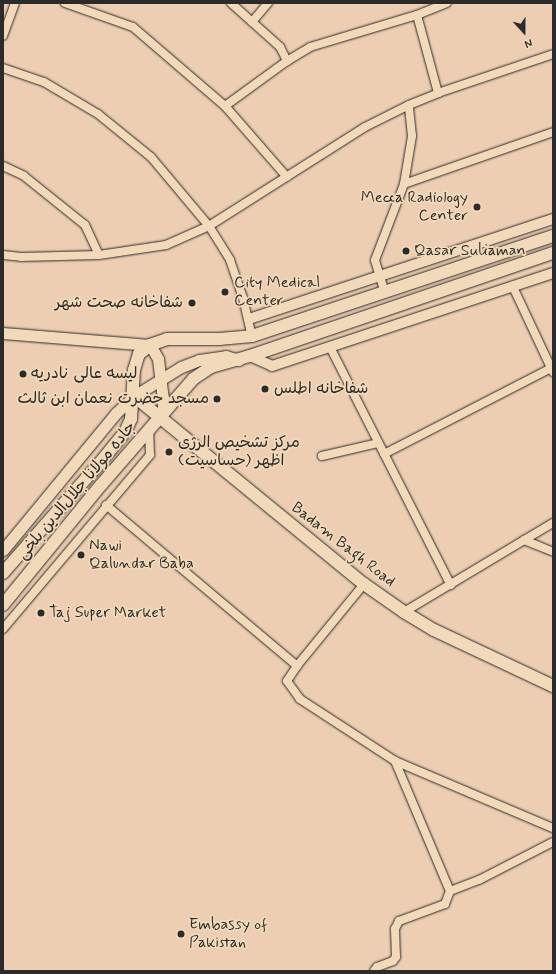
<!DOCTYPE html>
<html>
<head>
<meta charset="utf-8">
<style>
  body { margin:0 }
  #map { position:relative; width:556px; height:974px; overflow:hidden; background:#edceb2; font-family:Mynerve,"Playpen Sans Arabic",sans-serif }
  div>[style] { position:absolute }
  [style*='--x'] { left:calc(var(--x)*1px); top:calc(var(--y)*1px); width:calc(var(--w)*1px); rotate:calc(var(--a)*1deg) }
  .roads { filter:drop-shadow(0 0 1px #2b2b2b) drop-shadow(0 0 1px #2b2b2b) }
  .minor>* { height:8px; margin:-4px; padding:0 4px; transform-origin:4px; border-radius:4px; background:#f1d9b9 }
  .tertiary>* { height:10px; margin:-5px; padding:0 5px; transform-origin:5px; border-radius:5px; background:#f1d9b9 }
  .secondary>* { height:11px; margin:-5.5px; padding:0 5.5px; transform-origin:5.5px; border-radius:5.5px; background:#f1d9b9 }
  .primary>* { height:12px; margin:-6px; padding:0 6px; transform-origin:6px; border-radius:6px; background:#f1d9b9 }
  .dots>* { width:11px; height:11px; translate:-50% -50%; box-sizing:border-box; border:2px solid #f1d9b9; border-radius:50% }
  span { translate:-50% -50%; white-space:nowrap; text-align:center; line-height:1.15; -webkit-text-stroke:3.5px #f1d9b9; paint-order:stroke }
  .poi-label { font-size:16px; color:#2b2b2b }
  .right { translate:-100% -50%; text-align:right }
  .left { translate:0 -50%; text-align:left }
  .street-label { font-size:16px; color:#2b2b2b }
  .frame { position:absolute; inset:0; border:4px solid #2b2b2b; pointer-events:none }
  .north { position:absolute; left:504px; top:12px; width:40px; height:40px; -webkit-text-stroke:3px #f1d9b9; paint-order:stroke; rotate:159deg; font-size:11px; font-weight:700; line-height:16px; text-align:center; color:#2b2b2b }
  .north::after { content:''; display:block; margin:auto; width:14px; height:18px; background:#2b2b2b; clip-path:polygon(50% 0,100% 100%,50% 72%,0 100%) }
</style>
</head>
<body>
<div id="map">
  <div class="roads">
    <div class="minor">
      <div style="--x:65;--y:3;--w:72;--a:19.4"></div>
      <div style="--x:133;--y:27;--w:121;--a:40.7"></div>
      <div style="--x:225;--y:106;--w:94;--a:48.9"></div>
      <div style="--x:231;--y:3;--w:66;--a:41.9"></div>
      <div style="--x:280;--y:47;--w:16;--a:63"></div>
      <div style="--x:417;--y:15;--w:81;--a:74.9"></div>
      <div style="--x:252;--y:22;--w:25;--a:-50"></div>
      <div style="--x:3;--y:36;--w:35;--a:-70"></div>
      <div style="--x:3;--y:68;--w:43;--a:18.9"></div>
      <div style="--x:44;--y:82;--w:63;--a:30.7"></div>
      <div style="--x:98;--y:114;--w:68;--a:39.1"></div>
      <div style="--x:151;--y:157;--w:90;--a:50"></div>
      <div style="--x:209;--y:226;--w:40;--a:58"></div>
      <div style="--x:230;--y:260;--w:40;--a:71.1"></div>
      <div style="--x:243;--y:298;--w:39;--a:77"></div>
      <div style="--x:225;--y:106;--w:77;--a:-36"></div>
      <div style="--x:287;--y:61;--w:27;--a:-31"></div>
      <div style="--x:310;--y:47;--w:112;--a:-16.7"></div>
      <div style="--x:417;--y:15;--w:32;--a:-22"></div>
      <div style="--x:3;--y:166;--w:23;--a:25"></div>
      <div style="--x:24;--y:176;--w:78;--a:38.8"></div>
      <div style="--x:85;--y:225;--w:33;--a:65"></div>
      <div style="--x:404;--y:184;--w:158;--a:-19.2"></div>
      <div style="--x:3;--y:255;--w:18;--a:6"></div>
      <div style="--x:21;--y:257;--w:78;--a:-1.5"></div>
      <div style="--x:99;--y:255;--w:68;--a:-8.5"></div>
      <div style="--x:166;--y:245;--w:47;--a:-23.8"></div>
      <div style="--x:209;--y:226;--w:185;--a:-32.4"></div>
      <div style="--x:365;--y:127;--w:49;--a:-26.6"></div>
      <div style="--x:409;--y:105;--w:31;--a:-22"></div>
      <div style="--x:438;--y:93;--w:121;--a:-18.7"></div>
      <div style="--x:513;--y:287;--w:94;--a:64.8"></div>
      <div style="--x:385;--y:293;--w:34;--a:-107"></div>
      <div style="--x:375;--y:260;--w:81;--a:-69.1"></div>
      <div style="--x:404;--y:184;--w:49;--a:-80.5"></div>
      <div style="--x:412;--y:136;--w:31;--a:-96"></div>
      <div style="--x:330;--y:347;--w:267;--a:63.1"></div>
      <div style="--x:384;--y:454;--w:188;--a:-27.2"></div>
      <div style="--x:322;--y:456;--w:57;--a:-13.1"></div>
      <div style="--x:106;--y:505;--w:250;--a:40.1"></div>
      <div style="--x:524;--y:540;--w:31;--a:22"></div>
      <div style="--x:364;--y:584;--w:106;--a:129.3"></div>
      <div style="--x:297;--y:666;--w:18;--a:124"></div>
      <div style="--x:287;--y:681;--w:22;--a:54"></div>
      <div style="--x:300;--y:699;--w:113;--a:33.1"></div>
      <div style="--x:395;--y:761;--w:141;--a:67.1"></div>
      <div style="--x:450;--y:891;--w:14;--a:111"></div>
      <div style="--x:445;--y:904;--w:49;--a:159.7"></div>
      <div style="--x:399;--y:921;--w:9;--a:117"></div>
      <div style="--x:395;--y:929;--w:28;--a:88"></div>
      <div style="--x:396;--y:957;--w:5;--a:127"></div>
      <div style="--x:393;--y:961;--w:17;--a:159"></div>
      <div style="--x:377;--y:967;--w:5;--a:127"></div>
      <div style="--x:404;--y:612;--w:174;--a:-30.9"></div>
      <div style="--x:3;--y:629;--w:228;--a:-49.8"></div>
      <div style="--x:150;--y:455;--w:27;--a:-92"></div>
      <div style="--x:395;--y:761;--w:172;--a:23"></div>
      <div style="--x:450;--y:891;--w:31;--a:-21"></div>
      <div style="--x:479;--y:880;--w:83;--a:-27.2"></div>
    </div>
    <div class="tertiary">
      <div style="--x:249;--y:319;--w:320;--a:-18.2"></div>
      <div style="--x:250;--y:356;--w:24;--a:24"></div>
      <div style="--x:272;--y:366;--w:296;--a:-18.3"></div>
    </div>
    <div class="secondary">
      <div style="--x:3;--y:333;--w:147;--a:4.7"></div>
      <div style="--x:150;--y:345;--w:16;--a:60"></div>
      <div style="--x:158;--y:359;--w:38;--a:83"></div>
      <div style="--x:163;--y:397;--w:16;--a:90"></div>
      <div style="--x:3;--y:550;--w:178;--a:-50.5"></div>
      <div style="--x:116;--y:413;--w:25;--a:-43"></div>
      <div style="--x:134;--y:396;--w:55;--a:-31.7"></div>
      <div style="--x:181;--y:367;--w:19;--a:-21"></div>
      <div style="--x:199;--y:360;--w:27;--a:-8"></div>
      <div style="--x:226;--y:356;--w:13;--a:18"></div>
    </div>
    <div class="primary">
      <div style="--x:134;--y:396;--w:297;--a:39.3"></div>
      <div style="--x:364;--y:584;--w:49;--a:35"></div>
      <div style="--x:404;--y:612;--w:35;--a:31"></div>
      <div style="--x:434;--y:630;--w:132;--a:25.2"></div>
      <div style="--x:3;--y:573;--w:144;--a:-48.7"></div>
      <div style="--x:98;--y:465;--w:43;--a:-50.7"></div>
      <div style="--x:125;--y:432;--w:14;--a:-65"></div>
      <div style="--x:131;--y:419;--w:49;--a:-86.5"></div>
      <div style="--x:134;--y:370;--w:17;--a:-73"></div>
      <div style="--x:139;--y:354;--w:14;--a:-39"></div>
      <div style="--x:150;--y:345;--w:18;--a:-19"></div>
      <div style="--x:167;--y:339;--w:52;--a:0"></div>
      <div style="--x:219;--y:339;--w:33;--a:-5"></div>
      <div style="--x:252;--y:336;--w:317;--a:-18.4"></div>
      <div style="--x:3;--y:605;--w:155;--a:-50.8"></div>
      <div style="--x:101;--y:485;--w:140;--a:-49"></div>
      <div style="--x:193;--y:379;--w:22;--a:-34"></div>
      <div style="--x:211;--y:367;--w:41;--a:-15.8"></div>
      <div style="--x:250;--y:356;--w:320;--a:-18.8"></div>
    </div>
  </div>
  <div class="dots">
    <div style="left:477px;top:207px;background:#2b2b2b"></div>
    <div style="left:406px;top:251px;background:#2b2b2b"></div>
    <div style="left:225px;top:292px;background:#2b2b2b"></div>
    <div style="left:192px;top:303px;background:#2b2b2b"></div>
    <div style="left:23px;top:374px;background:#2b2b2b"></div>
    <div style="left:265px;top:389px;background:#2b2b2b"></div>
    <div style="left:217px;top:399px;background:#2b2b2b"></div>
    <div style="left:169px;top:452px;background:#2b2b2b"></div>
    <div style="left:81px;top:555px;background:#2b2b2b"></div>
    <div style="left:41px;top:613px;background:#2b2b2b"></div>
    <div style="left:181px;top:934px;background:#2b2b2b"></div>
  </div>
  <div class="poi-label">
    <span class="right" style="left:468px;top:207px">Mecca Radiology<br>Center</span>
    <span class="left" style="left:414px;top:251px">Qasar Suliaman</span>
    <span class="left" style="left:234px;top:292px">City Medical<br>Center</span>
    <span class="right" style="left:183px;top:303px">شفاخانه صحت شهر</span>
    <span class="left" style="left:31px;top:374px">لیسه عالی نادریه</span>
    <span class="left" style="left:274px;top:389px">شفاخانه اطلس</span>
    <span class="right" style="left:209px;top:399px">مسجد حضرت نعمان ابن ثالث</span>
    <span class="left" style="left:178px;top:452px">مرکز تشخیص الرژی<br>(حساسیت) اظهر</span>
    <span class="left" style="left:89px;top:555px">Nawi<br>Qalundar Baba</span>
    <span class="left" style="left:49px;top:613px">Taj Super Market</span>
    <span class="left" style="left:189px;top:934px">Embassy of<br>Pakistan</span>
  </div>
  <div class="street-label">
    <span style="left:77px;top:491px;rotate:-50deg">جاده مولانا جلال‌الدین بلخی</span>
    <span style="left:343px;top:545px;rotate:38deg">Badam Bagh Road</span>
  </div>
  <div class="frame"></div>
  <div class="north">N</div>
</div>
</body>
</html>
